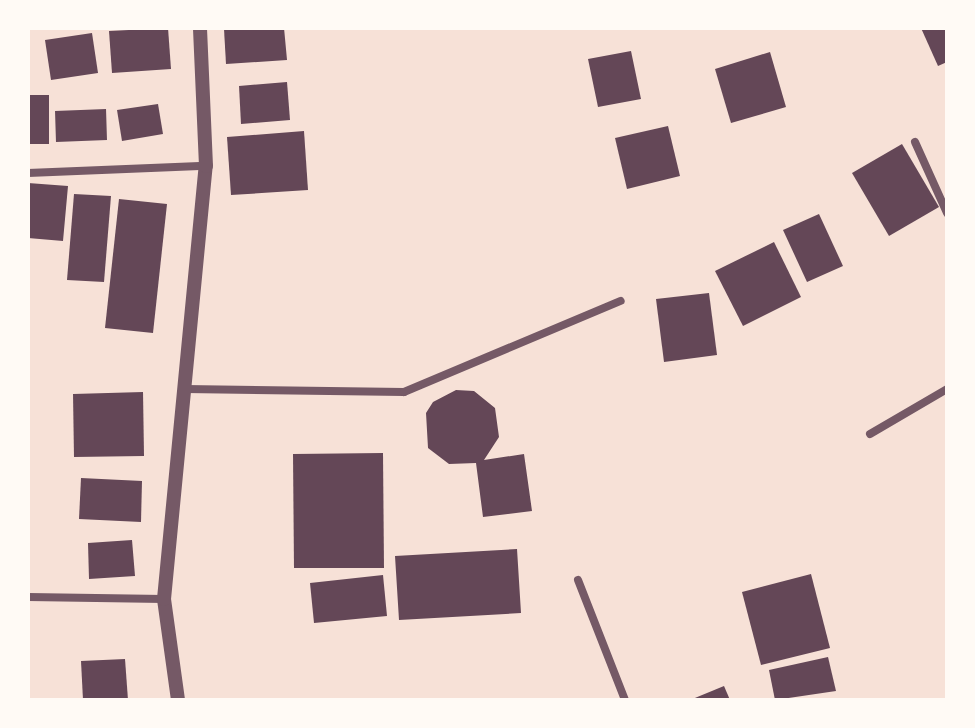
<!DOCTYPE html>
<html>
<head>
<meta charset="utf-8">
<style>
  body { margin:0 }
  #map { position:relative; width:975px; height:728px; overflow:hidden; background:#f7e1d7; font-family:Lato,sans-serif }
  div>[style] { position:absolute }
  [style*='--x'] { left:calc(var(--x)*1px); top:calc(var(--y)*1px); width:calc(var(--w)*1px); rotate:calc(var(--a)*1deg) }
  .building>* { inset:0; background:#644757 }
  .minor>* { height:8px; margin:-4px; padding:0 4px; transform-origin:4px; border-radius:4px; background:#755966 }
  .tertiary>* { height:14px; margin:-7px; padding:0 7px; transform-origin:7px; border-radius:7px; background:#755966 }
  span { translate:-50% -50%; white-space:nowrap; text-align:center; line-height:1.15; -webkit-text-stroke:8px #fffaf5; paint-order:stroke }
  .frame { position:absolute; inset:0; border:30px solid #fffaf5; pointer-events:none }
</style>
</head>
<body>
<div id="map">
  <div class="building">
    <div style="clip-path:polygon(168px 28px,171px 69px,112px 73px,109px 31px)"></div>
    <div style="clip-path:polygon(239px 28px,284px 28px,287px 60px,226px 64px,224px 29px)"></div>
    <div style="clip-path:polygon(921px 28px,947px 28px,947px 62px,938px 66px)"></div>
    <div style="clip-path:polygon(92px 33px,98px 73px,51px 80px,45px 40px)"></div>
    <div style="clip-path:polygon(631px 51px,641px 99px,598px 107px,588px 59px)"></div>
    <div style="clip-path:polygon(770px 52px,786px 107px,731px 123px,715px 69px)"></div>
    <div style="clip-path:polygon(287px 82px,290px 120px,241px 124px,239px 86px)"></div>
    <div style="clip-path:polygon(28px 95px,49px 95px,49px 144px,28px 144px)"></div>
    <div style="clip-path:polygon(158px 104px,163px 134px,122px 141px,117px 110px)"></div>
    <div style="clip-path:polygon(106px 109px,107px 140px,56px 142px,55px 111px)"></div>
    <div style="clip-path:polygon(668px 126px,680px 176px,627px 189px,615px 138px)"></div>
    <div style="clip-path:polygon(304px 131px,308px 190px,231px 195px,227px 137px)"></div>
    <div style="clip-path:polygon(902px 144px,939px 207px,889px 236px,852px 173px)"></div>
    <div style="clip-path:polygon(28px 183px,68px 186px,63px 241px,28px 238px)"></div>
    <div style="clip-path:polygon(74px 194px,111px 196px,104px 282px,67px 280px)"></div>
    <div style="clip-path:polygon(119px 199px,167px 204px,153px 333px,105px 328px)"></div>
    <div style="clip-path:polygon(819px 214px,843px 266px,807px 282px,783px 230px)"></div>
    <div style="clip-path:polygon(774px 242px,801px 297px,743px 326px,715px 271px)"></div>
    <div style="clip-path:polygon(709px 293px,717px 355px,664px 362px,656px 299px)"></div>
    <div style="clip-path:polygon(456px 390px,474px 391px,495px 408px,499px 437px,484px 460px,524px 454px,532px 511px,483px 517px,476px 463px,449px 464px,428px 448px,426px 413px,433px 402px)"></div>
    <div style="clip-path:polygon(143px 392px,144px 456px,74px 457px,73px 394px)"></div>
    <div style="clip-path:polygon(383px 453px,384px 568px,294px 568px,293px 454px)"></div>
    <div style="clip-path:polygon(81px 478px,142px 481px,141px 522px,79px 519px)"></div>
    <div style="clip-path:polygon(132px 540px,135px 576px,89px 579px,88px 543px)"></div>
    <div style="clip-path:polygon(517px 549px,521px 613px,399px 620px,395px 556px)"></div>
    <div style="clip-path:polygon(811px 574px,830px 648px,761px 665px,742px 592px)"></div>
    <div style="clip-path:polygon(383px 575px,387px 616px,314px 623px,310px 583px)"></div>
    <div style="clip-path:polygon(828px 657px,836px 691px,775px 700px,769px 670px)"></div>
    <div style="clip-path:polygon(125px 659px,128px 700px,83px 700px,81px 661px)"></div>
    <div style="clip-path:polygon(724px 686px,730px 700px,690px 700px)"></div>
  </div>
  <div class="minor">
    <div style="--x:915;--y:142;--w:78;--a:65.7"></div>
    <div style="--x:28;--y:173;--w:178;--a:-2.3"></div>
    <div style="--x:185;--y:389;--w:219;--a:0.8"></div>
    <div style="--x:404;--y:392;--w:235;--a:-22.8"></div>
    <div style="--x:870;--y:434;--w:89;--a:-30.3"></div>
    <div style="--x:578;--y:580;--w:129;--a:68.6"></div>
    <div style="--x:28;--y:597;--w:136;--a:0.8"></div>
  </div>
  <div class="tertiary">
    <div style="--x:178;--y:700;--w:102;--a:-97.9"></div>
    <div style="--x:164;--y:599;--w:435;--a:-84.5"></div>
    <div style="--x:206;--y:166;--w:138;--a:-92.5"></div>
  </div>
  <div class="frame"></div>
</div>
</body>
</html>
